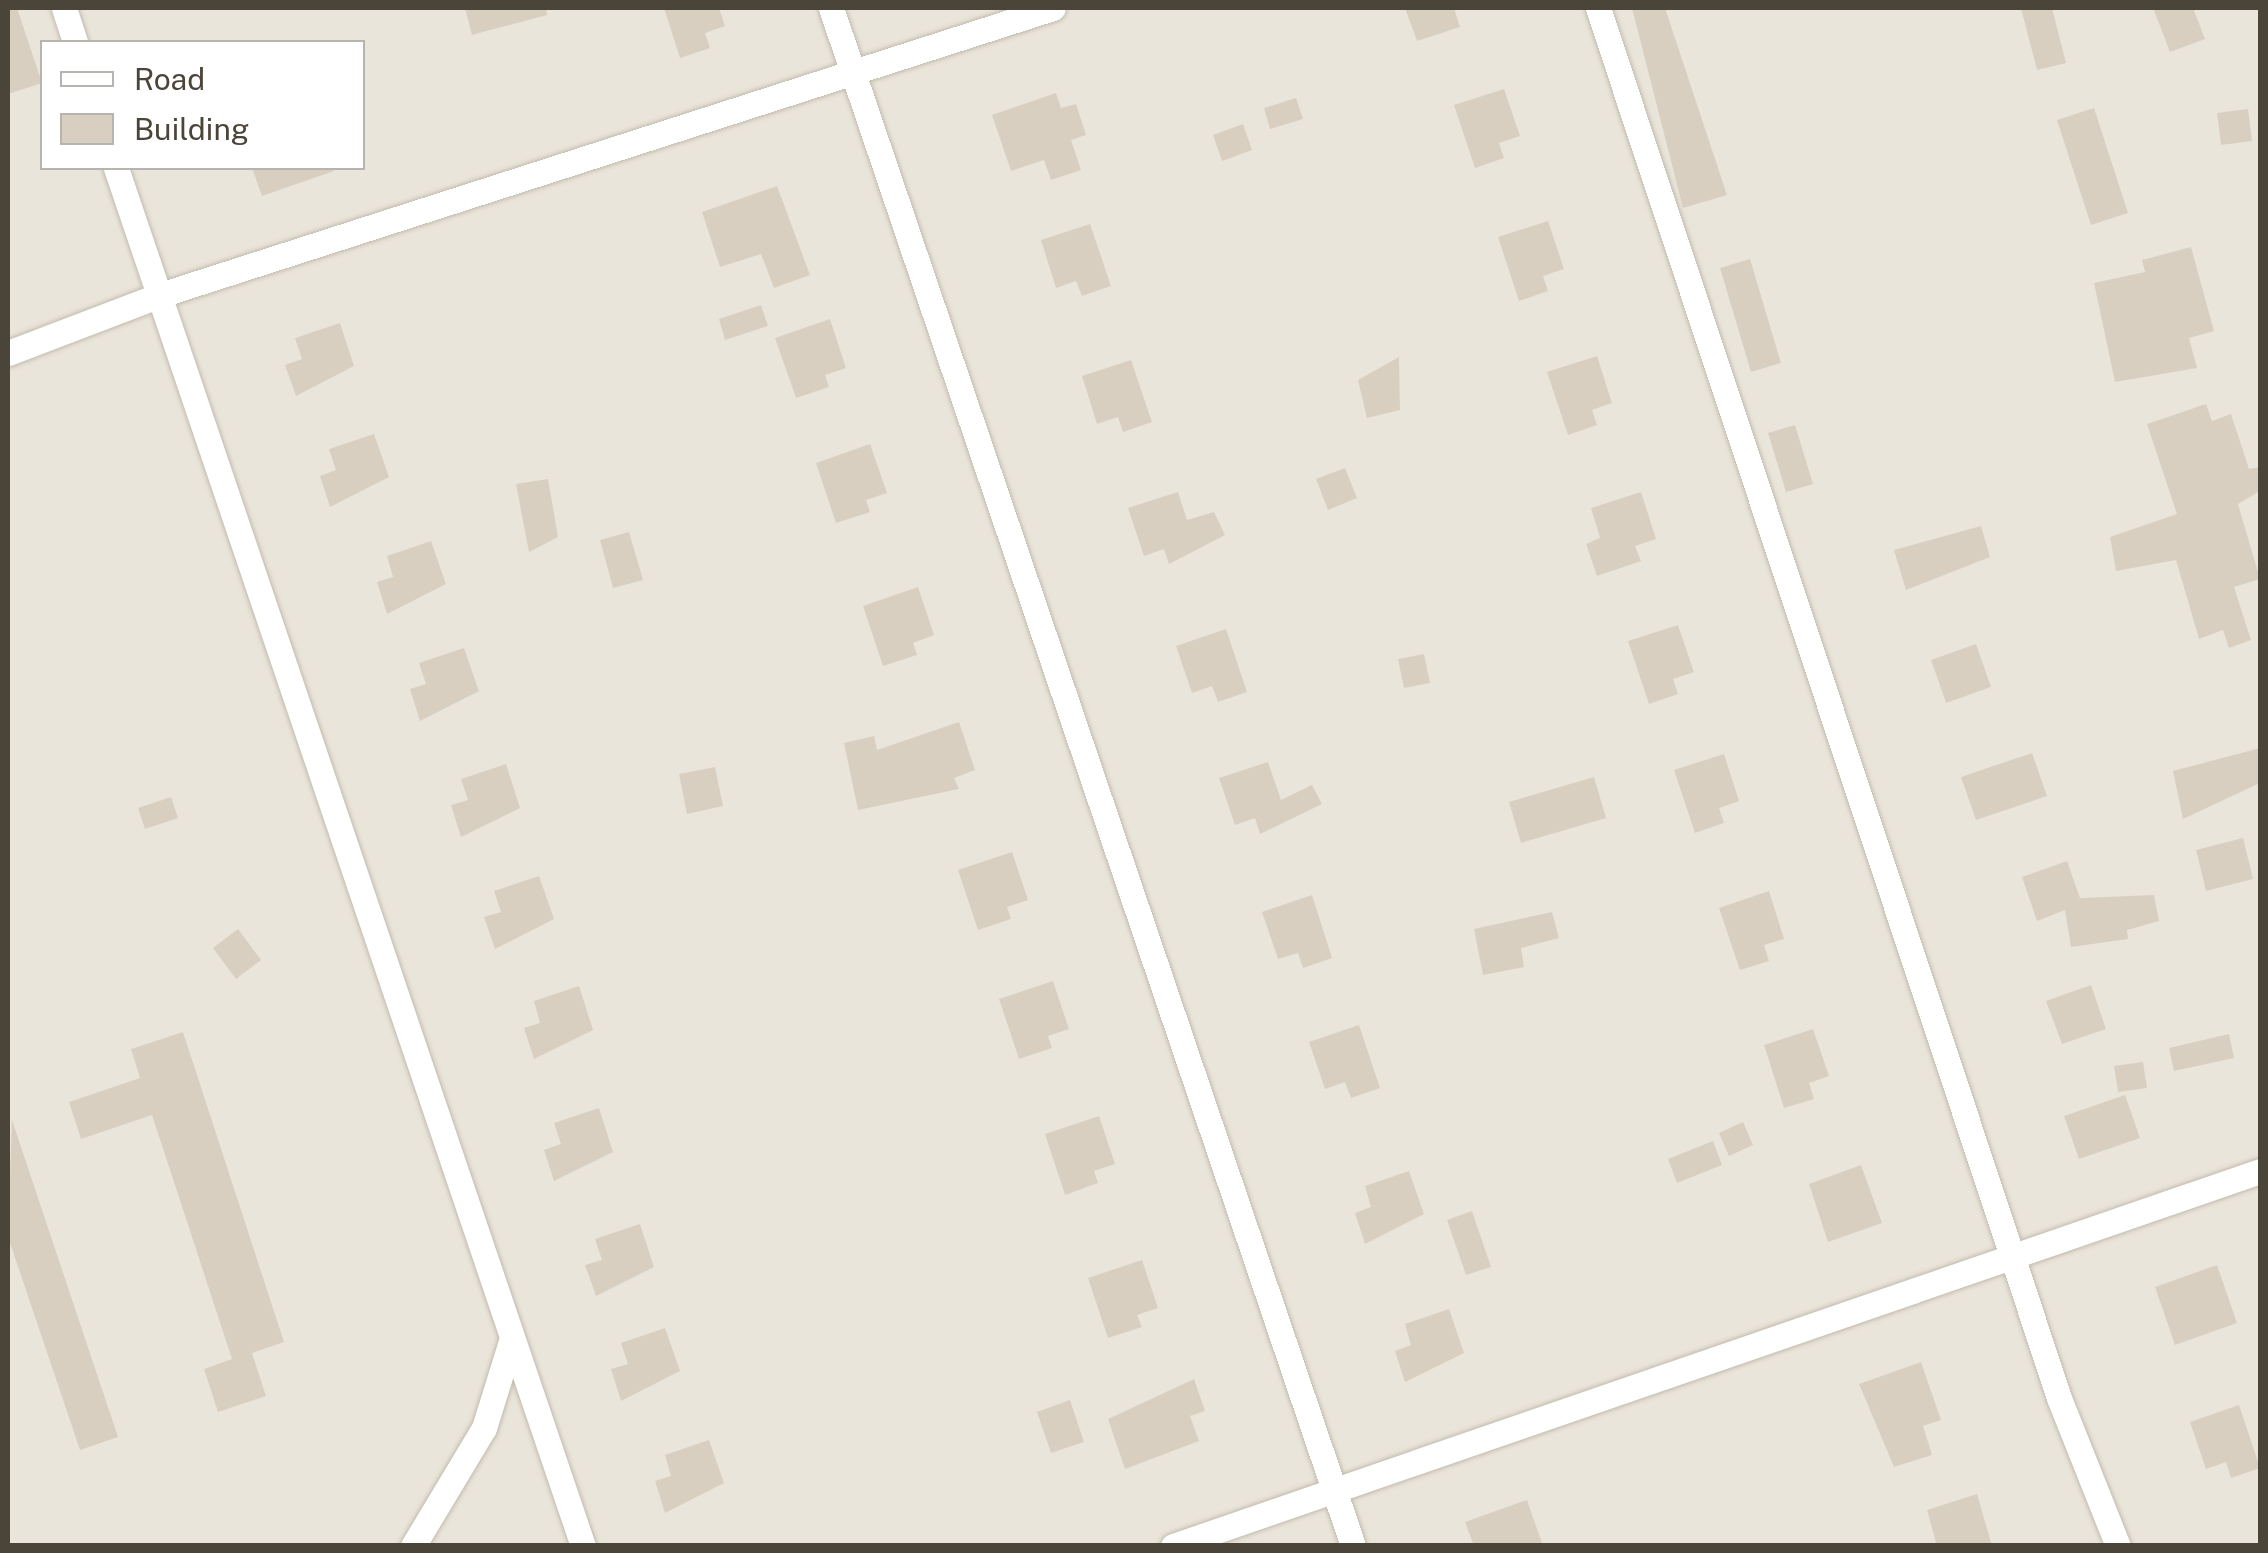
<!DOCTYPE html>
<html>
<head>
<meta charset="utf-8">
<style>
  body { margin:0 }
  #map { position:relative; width:2268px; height:1553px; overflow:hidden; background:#f6f3ec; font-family:"Public Sans",sans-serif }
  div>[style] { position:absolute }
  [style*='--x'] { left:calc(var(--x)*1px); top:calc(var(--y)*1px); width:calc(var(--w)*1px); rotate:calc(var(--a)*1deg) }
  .residential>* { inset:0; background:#eae5da }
  .building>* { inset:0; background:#d8cfc1 }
  .roads { filter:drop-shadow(0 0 2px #c2bbae) drop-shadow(0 0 2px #c2bbae) }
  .minor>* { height:25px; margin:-12.5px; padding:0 12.5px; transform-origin:12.5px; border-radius:12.5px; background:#fff }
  span { translate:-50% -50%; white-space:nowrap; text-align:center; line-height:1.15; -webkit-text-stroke:8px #fff; paint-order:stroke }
  .frame { position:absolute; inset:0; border:10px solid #4b4439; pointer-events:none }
  .legend { position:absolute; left:40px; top:40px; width:325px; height:130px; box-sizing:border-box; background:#fff; border:2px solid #b7b4b0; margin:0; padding:12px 18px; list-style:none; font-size:30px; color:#4b4439 }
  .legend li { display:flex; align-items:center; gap:20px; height:50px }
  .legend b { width:50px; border:2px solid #b7b4b0 }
</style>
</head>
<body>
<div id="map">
  <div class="residential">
    <div style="clip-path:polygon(evenodd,8px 8px,2260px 8px,2260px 1545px,8px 1545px,8px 8px,42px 42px,362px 42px,362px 168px,42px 168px,42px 42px)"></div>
  </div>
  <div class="building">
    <div style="clip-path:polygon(8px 8px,17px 8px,42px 83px,8px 94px)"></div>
    <div style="clip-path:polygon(465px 8px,546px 8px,547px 15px,472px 35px)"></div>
    <div style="clip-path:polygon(664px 8px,719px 8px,725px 26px,705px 33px,710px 48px,680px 58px)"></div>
    <div style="clip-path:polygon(1405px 8px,1454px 8px,1460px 27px,1417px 41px)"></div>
    <div style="clip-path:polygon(1632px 8px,1665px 8px,1727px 195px,1683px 208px)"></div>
    <div style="clip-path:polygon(2021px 8px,2052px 8px,2066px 63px,2037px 70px)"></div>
    <div style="clip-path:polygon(2153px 8px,2193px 8px,2205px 39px,2170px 52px)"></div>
    <div style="clip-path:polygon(1504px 89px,1520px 136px,1499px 143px,1504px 158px,1475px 168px,1454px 105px)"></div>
    <div style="clip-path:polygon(1056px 93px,1061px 108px,1076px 104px,1086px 135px,1071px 140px,1081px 170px,1051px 180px,1044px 160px,1011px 171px,992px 115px)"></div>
    <div style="clip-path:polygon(1296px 98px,1303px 119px,1270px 129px,1264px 108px)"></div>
    <div style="clip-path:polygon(2094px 108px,2128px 213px,2091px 225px,2057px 120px)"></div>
    <div style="clip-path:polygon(2248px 109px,2252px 141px,2221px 145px,2217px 113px)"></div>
    <div style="clip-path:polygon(1243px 124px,1252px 150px,1222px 161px,1213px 135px)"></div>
    <div style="clip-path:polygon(252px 168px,333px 168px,334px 171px,262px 196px)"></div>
    <div style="clip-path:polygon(777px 186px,810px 275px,774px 288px,761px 254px,720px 267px,702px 212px)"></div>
    <div style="clip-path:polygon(1548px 221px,1564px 269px,1543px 276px,1548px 291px,1519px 301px,1498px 237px)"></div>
    <div style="clip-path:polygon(1090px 224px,1111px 286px,1082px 296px,1076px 281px,1056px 288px,1041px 240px)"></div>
    <div style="clip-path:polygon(2191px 247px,2214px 331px,2189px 338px,2197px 368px,2115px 382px,2094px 283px,2145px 272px,2142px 260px)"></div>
    <div style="clip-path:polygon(1750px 259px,1781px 363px,1751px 372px,1720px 268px)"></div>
    <div style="clip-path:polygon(761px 305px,768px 326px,725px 340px,719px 319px)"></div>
    <div style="clip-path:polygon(830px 319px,846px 368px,825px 375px,829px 387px,796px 398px,775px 338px)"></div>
    <div style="clip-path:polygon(340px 323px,354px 366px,296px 396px,285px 365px,302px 359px,295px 338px)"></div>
    <div style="clip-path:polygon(1597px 356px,1612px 403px,1592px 410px,1597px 425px,1568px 435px,1547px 372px)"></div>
    <div style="clip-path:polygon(1399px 357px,1400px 410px,1367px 418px,1358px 380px)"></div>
    <div style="clip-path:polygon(1131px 360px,1152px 422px,1123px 432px,1118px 417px,1097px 424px,1082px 376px)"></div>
    <div style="clip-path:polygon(2206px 404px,2212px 421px,2231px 414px,2249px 469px,2260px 467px,2260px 491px,2238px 504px,2260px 579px,2234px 587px,2251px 640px,2229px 648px,2223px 630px,2199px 639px,2176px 560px,2116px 571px,2110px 537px,2177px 514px,2147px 424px)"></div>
    <div style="clip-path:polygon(1795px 425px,1813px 484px,1786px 492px,1768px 433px)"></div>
    <div style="clip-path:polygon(374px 434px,389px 477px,330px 507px,320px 476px,336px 470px,329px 449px)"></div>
    <div style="clip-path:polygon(870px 444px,887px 493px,866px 500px,870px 512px,836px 523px,816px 463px)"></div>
    <div style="clip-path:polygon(1345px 468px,1357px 498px,1328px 510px,1316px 479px)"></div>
    <div style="clip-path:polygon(548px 479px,558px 537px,529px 552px,516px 484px)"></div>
    <div style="clip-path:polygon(1178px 492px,1187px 520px,1214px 512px,1225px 535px,1169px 564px,1164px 549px,1144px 556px,1128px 508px)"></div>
    <div style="clip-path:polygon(1641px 492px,1656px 539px,1635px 546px,1641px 561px,1597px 576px,1586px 544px,1600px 538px,1591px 508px)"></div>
    <div style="clip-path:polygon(1981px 526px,1990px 557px,1906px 590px,1894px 550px)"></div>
    <div style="clip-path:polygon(629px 532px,643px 580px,613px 588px,600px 540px)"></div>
    <div style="clip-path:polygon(431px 541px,446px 584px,387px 614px,377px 582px,393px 577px,387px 556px)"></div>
    <div style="clip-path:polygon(918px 587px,934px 635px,913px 643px,917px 655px,883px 666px,863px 606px)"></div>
    <div style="clip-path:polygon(1678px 625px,1694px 672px,1673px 679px,1678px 694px,1649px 704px,1628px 641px)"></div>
    <div style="clip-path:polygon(1226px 629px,1247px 692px,1218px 702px,1212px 686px,1192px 693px,1176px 646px)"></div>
    <div style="clip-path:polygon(1976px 644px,1991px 687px,1946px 703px,1931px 660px)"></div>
    <div style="clip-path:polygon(464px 648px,479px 691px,420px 721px,410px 689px,426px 684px,419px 663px)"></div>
    <div style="clip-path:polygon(1424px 654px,1430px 683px,1404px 688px,1398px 659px)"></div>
    <div style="clip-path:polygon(959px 722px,975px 770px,954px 778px,959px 789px,858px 810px,844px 743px,874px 736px,877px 750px)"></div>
    <div style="clip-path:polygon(2260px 748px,2260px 783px,2183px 819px,2173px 771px)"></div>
    <div style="clip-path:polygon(2032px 753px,2047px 796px,1976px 820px,1961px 777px)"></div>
    <div style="clip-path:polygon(1724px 754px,1739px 801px,1719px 808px,1724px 823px,1695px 833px,1674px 770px)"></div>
    <div style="clip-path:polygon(1268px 762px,1281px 800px,1312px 785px,1322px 804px,1260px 834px,1255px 818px,1235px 825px,1219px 778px)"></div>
    <div style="clip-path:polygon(506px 764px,520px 808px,461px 837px,451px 805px,468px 800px,461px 779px)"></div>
    <div style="clip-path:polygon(715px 767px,723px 806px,687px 814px,679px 774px)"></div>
    <div style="clip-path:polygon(1594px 777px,1606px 818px,1521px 843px,1509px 802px)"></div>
    <div style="clip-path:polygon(171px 797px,178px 818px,145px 829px,138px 808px)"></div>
    <div style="clip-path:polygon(2243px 838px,2253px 879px,2206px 891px,2196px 850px)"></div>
    <div style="clip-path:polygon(1012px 852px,1028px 900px,1007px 907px,1011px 919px,978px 930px,958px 870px)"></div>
    <div style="clip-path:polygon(2067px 861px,2080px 898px,2154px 895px,2159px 921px,2127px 930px,2128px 939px,2071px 947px,2065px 910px,2037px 921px,2022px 877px)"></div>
    <div style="clip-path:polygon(539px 876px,554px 919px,495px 949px,484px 917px,501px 912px,494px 891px)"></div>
    <div style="clip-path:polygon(1769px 891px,1784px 939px,1764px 945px,1769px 961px,1740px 970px,1719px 908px)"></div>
    <div style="clip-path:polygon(1312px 895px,1332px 958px,1303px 968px,1298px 953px,1278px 959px,1262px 912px)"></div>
    <div style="clip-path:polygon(1552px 912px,1559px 938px,1521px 948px,1524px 967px,1483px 975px,1474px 929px)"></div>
    <div style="clip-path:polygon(238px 929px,261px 960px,236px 979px,213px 948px)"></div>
    <div style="clip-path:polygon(1053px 981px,1069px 1029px,1048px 1036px,1052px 1048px,1019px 1059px,999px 999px)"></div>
    <div style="clip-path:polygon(2091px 985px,2106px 1029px,2062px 1044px,2046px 1001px)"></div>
    <div style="clip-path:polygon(579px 986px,593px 1030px,534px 1059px,524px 1028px,540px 1023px,534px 1001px)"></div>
    <div style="clip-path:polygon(1359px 1025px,1380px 1088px,1351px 1098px,1345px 1082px,1325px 1089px,1309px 1042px)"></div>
    <div style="clip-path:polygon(1813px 1029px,1829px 1076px,1809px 1083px,1814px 1099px,1784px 1108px,1764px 1045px)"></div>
    <div style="clip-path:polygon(183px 1032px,284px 1342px,252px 1353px,266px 1396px,218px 1412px,204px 1369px,232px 1359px,152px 1115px,81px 1139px,69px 1102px,140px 1078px,131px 1049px)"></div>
    <div style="clip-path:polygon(2229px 1034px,2234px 1058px,2174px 1071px,2169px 1048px)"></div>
    <div style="clip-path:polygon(2143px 1062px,2147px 1088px,2118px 1092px,2114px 1066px)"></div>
    <div style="clip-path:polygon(2125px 1095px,2140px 1138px,2079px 1159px,2064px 1116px)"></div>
    <div style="clip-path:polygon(599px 1108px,613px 1152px,554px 1181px,544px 1150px,561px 1144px,554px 1123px)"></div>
    <div style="clip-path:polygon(1099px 1116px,1115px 1164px,1094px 1171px,1098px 1183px,1065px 1195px,1045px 1134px)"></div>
    <div style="clip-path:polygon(12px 1120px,118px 1437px,80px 1450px,8px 1237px)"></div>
    <div style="clip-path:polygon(1743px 1122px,1753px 1145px,1729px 1156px,1719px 1133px)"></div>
    <div style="clip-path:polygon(1713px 1141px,1722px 1165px,1677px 1183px,1668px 1159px)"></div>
    <div style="clip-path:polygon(1861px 1165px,1882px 1223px,1828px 1242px,1809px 1184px)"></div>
    <div style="clip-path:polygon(1409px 1171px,1424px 1214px,1365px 1244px,1355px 1213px,1371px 1207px,1365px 1186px)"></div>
    <div style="clip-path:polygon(1472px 1211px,1491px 1267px,1466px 1275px,1447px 1220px)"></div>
    <div style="clip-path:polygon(640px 1224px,654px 1267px,596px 1296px,585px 1265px,602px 1260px,595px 1239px)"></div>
    <div style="clip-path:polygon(1142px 1260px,1158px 1308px,1137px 1315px,1142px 1327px,1108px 1338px,1088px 1278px)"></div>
    <div style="clip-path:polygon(2217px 1265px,2237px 1323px,2175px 1345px,2155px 1287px)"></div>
    <div style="clip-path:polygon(1449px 1309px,1464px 1353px,1405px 1382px,1395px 1351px,1411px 1345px,1405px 1324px)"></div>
    <div style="clip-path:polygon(665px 1328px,680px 1371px,621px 1401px,611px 1369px,628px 1364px,621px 1343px)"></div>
    <div style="clip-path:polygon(1921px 1362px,1941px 1420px,1923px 1426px,1932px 1455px,1894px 1467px,1859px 1384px)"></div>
    <div style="clip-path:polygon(1194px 1379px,1205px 1411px,1190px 1416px,1199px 1441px,1125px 1469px,1108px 1419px)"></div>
    <div style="clip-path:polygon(1070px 1400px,1084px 1442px,1051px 1453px,1037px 1412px)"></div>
    <div style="clip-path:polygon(2239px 1405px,2260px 1468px,2231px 1478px,2226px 1462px,2206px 1469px,2190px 1422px)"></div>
    <div style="clip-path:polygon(709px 1440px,724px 1483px,665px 1513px,655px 1481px,671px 1476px,665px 1455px)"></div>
    <div style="clip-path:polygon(1977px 1494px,1992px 1546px,1937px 1546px,1927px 1510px)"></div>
    <div style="clip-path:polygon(1527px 1500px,1543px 1546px,1474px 1546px,1465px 1522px)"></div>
  </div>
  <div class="roads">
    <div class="minor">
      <div style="--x:64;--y:8;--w:36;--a:72"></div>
      <div style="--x:831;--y:8;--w:1624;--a:71.25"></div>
      <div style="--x:1598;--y:8;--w:1464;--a:71.65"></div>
      <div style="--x:2059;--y:1398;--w:159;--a:68.3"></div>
      <div style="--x:116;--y:168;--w:1455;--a:71.28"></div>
      <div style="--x:8;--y:353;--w:160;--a:-20.9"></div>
      <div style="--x:157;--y:296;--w:941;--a:-17.82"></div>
      <div style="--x:413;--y:1546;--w:138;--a:-59"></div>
      <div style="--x:484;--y:1428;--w:94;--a:-72.7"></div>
      <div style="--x:1173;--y:1546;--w:1150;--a:-19.03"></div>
    </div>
  </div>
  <div class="frame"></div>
  <ul class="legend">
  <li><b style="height:12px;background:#fff"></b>Road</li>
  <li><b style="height:28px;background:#d8cfc1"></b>Building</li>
  </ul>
</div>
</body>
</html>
